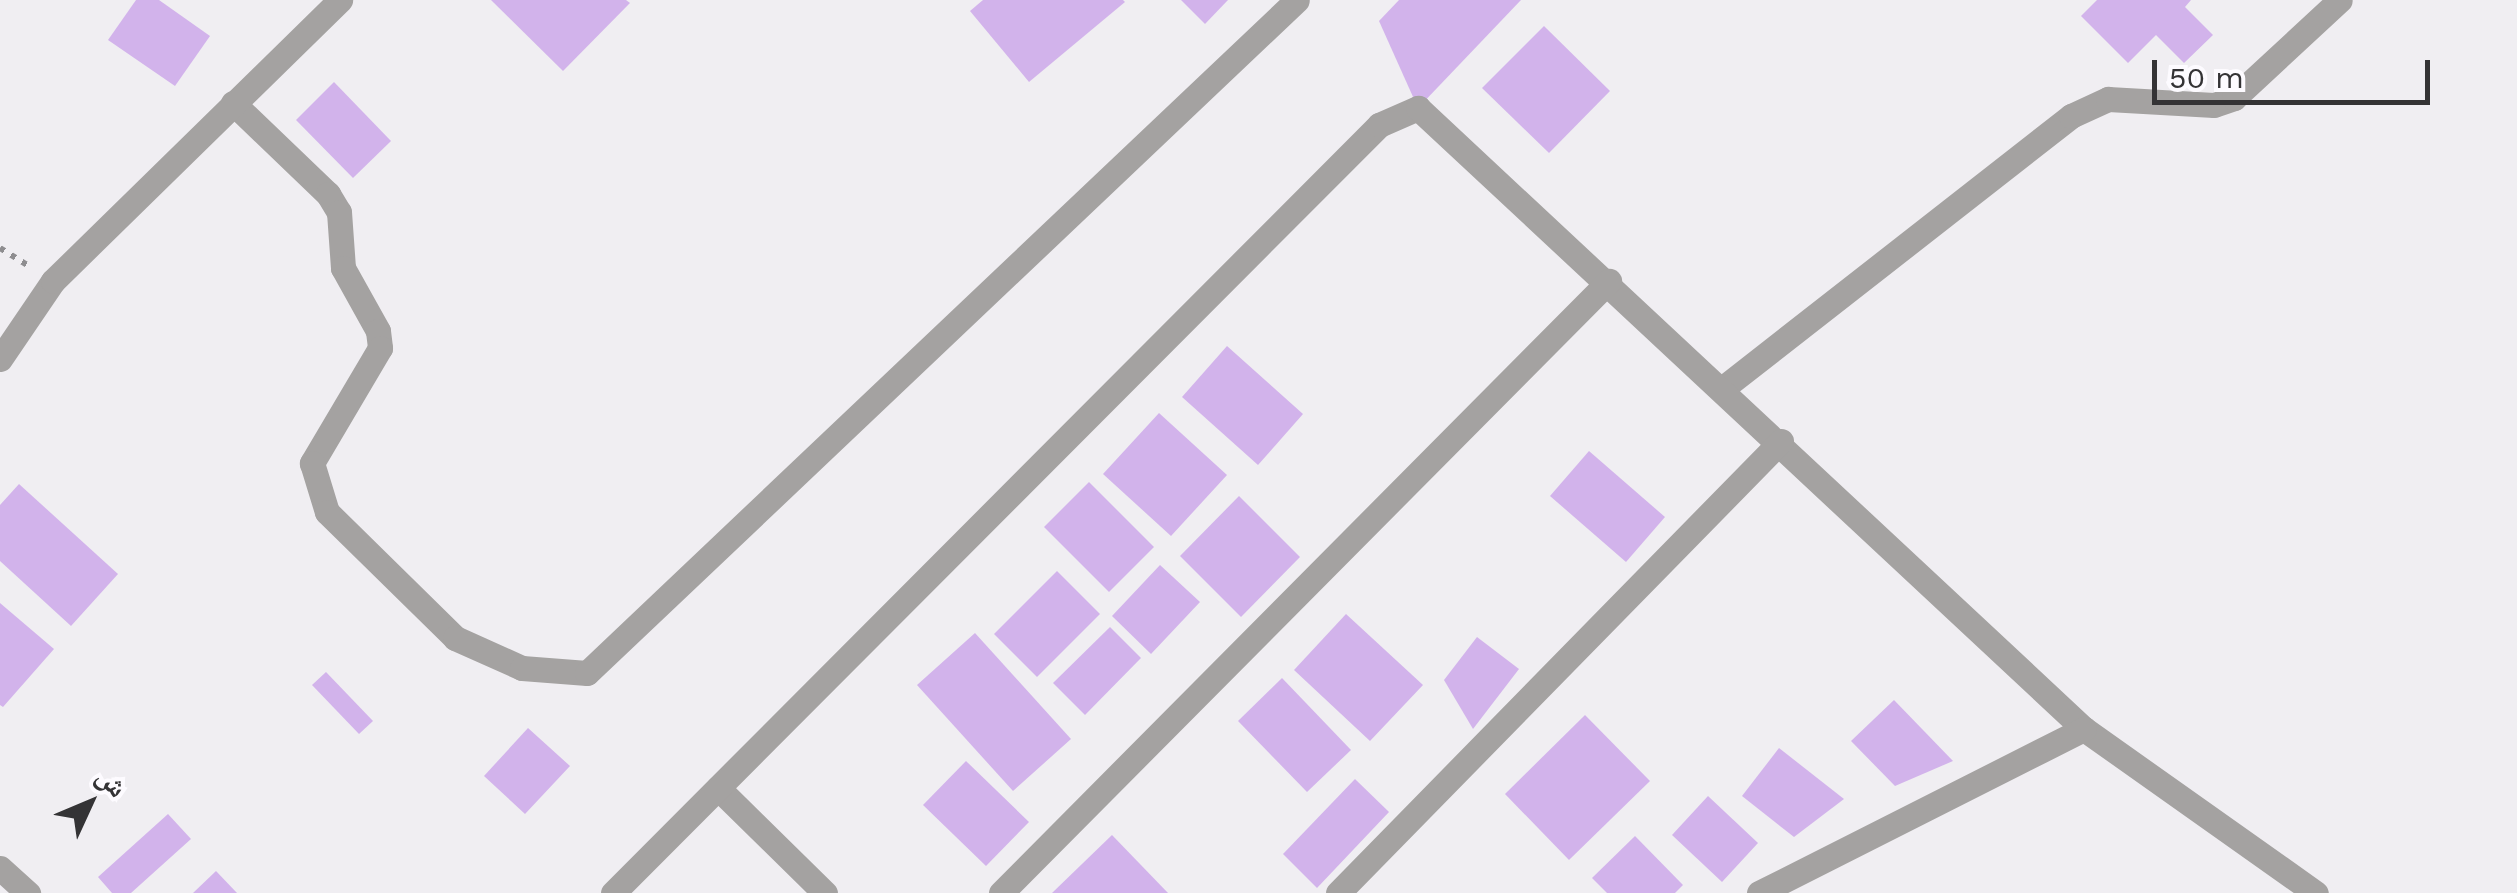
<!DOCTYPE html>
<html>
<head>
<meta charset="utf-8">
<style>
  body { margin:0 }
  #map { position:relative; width:2517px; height:893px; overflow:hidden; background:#f0eef2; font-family:"Work Sans","Noto Naskh Arabic",sans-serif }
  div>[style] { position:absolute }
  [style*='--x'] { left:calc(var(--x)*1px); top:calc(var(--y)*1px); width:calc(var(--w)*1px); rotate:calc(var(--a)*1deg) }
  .building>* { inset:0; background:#d2b3eb }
  .path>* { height:6px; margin-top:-3px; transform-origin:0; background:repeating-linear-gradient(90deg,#8e8d90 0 5px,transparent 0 13px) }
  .minor>* { height:25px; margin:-12.5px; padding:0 12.5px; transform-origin:12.5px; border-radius:12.5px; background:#a4a2a1 }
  span { translate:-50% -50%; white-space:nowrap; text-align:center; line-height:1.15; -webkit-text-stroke:8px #fdfbff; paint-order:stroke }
  .north { position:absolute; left:40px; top:753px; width:100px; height:100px; -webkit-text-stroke:8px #fdfbff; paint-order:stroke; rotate:46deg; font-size:28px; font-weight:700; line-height:40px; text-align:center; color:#343335 }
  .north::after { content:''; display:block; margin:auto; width:35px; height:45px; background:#343335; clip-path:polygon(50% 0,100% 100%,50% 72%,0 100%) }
  .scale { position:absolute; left:2152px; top:60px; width:278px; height:45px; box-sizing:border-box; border:5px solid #343335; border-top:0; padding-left:12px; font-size:30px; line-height:35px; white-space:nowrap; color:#343335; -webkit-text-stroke:8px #fdfbff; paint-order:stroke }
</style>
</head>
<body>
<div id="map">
  <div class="building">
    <div style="clip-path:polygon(136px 0,159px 0,210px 36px,175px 86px,108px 40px)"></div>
    <div style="clip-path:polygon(491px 0,626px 0,630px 3px,563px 71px)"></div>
    <div style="clip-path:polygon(983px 0,1123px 0,1125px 2px,1029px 82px,970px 11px)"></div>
    <div style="clip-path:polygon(1181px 0,1228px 0,1205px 24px)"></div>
    <div style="clip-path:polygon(1399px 0,1521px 0,1418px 108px,1379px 21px)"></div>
    <div style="clip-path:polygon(2097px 0,2191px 0,2185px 7px,2213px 35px,2184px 63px,2156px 35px,2128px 63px,2081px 16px)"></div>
    <div style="clip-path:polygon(1544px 26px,1610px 91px,1549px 153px,1482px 88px)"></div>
    <div style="clip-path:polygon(334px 82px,391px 141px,353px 178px,296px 120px)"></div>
    <div style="clip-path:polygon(1227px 346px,1303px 414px,1258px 465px,1182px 397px)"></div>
    <div style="clip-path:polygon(1159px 413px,1227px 475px,1171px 536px,1103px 474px)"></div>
    <div style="clip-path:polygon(1589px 451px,1665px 517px,1626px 562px,1550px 496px)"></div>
    <div style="clip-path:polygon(1089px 482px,1154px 547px,1109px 592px,1044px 527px)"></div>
    <div style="clip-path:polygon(19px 484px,118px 574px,71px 626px,0 561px,0 505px)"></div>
    <div style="clip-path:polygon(1239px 496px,1300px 557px,1241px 617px,1180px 556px)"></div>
    <div style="clip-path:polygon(1160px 565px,1200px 602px,1151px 654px,1112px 616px)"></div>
    <div style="clip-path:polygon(1057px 571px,1100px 614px,1037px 677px,994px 634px)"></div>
    <div style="clip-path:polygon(0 603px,54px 649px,3px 707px,0 705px)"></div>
    <div style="clip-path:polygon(1346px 614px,1423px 685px,1370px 741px,1294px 670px)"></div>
    <div style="clip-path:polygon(1110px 627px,1141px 658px,1085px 715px,1053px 683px)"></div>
    <div style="clip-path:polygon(975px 633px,1071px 739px,1013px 791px,917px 685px)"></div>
    <div style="clip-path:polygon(1477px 637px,1519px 669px,1473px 729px,1444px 680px)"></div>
    <div style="clip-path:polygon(326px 672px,373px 721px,359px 734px,312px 685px)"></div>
    <div style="clip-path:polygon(1282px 678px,1351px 750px,1307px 792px,1238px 721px)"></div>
    <div style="clip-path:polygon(1894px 700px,1953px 761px,1895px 786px,1851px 741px)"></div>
    <div style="clip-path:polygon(1585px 715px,1650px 781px,1569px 860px,1505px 794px)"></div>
    <div style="clip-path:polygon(528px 728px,570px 766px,525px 814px,484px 776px)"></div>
    <div style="clip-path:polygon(1779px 748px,1844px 799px,1794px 837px,1742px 796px)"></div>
    <div style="clip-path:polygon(966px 761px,1029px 822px,986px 866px,923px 805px)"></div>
    <div style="clip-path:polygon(1355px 779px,1389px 812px,1317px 888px,1283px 854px)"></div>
    <div style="clip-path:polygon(1708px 796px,1758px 843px,1722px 882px,1672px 835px)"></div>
    <div style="clip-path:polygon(168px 814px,191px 839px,131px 893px,112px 893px,98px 877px)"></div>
    <div style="clip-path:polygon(1112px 835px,1168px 893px,1052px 893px)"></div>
    <div style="clip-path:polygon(1635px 836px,1683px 885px,1675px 893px,1607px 893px,1592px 878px)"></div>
    <div style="clip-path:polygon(216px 871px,237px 893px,193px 893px)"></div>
  </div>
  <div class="path">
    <div style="--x:0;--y:248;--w:34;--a:32"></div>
  </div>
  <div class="minor">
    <div style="--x:233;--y:103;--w:132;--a:43.8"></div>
    <div style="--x:328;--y:194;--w:21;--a:59"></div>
    <div style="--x:339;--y:212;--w:56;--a:85.9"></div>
    <div style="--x:343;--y:268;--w:72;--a:60.9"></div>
    <div style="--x:378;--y:331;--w:17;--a:83"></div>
    <div style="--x:380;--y:348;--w:134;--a:120.6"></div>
    <div style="--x:312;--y:463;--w:51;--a:73"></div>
    <div style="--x:327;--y:512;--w:180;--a:44.5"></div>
    <div style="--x:455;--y:638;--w:73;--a:24.1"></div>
    <div style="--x:522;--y:668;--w:65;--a:4.4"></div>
    <div style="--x:587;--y:673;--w:978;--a:-43.47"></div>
    <div style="--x:0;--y:359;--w:94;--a:-55.8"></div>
    <div style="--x:53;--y:281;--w:402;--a:-44.4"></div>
    <div style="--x:1723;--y:388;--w:442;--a:-38"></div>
    <div style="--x:2071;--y:116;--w:41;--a:-24.7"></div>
    <div style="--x:2108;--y:99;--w:106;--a:3.2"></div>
    <div style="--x:2214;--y:105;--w:21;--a:-19"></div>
    <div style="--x:2234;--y:98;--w:144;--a:-42.8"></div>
    <div style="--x:718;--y:788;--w:150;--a:44.5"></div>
    <div style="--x:0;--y:868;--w:38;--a:42"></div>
    <div style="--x:613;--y:893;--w:1085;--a:-45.07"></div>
    <div style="--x:1379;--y:125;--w:43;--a:-23.6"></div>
    <div style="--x:1418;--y:108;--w:911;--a:43"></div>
    <div style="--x:2084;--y:729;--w:284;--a:35.3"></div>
    <div style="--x:1001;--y:893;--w:863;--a:-45.19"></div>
    <div style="--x:1338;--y:893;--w:633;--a:-45.58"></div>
    <div style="--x:1759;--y:893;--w:364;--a:-26.8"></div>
  </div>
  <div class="north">ش</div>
  <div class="scale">50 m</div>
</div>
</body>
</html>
